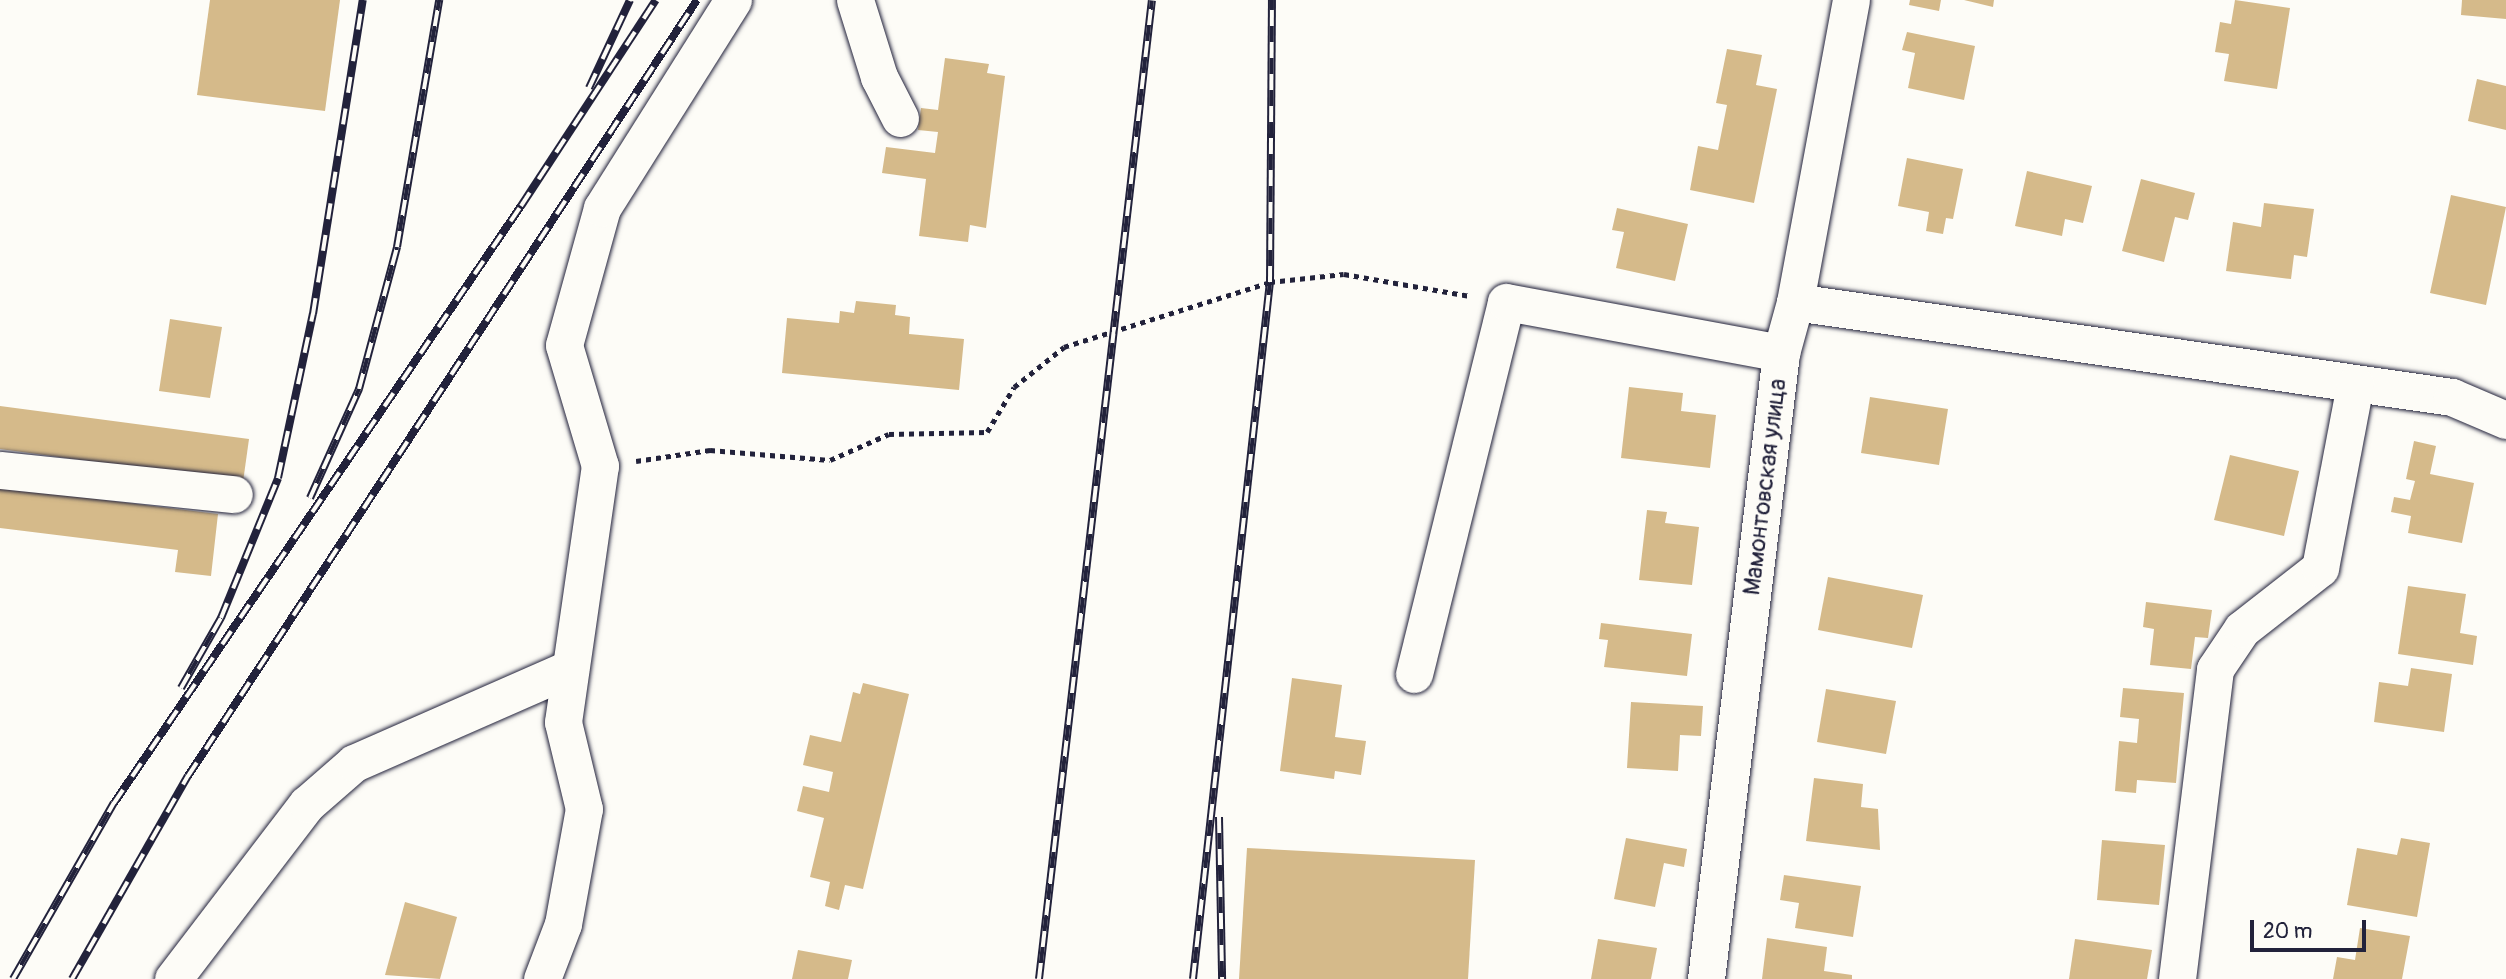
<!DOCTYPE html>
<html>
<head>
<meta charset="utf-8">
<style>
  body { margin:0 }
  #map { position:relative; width:2506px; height:979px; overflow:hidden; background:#fdfcf7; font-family:Pangolin,sans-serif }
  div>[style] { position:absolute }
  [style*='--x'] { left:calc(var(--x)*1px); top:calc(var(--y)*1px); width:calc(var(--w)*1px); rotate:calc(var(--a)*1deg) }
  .building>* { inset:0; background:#d5ba8a }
  .path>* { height:4.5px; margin-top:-2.25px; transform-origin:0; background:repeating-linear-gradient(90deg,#22223b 0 5px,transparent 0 10px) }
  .roads { filter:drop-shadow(0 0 2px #22223b) drop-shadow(0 0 2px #22223b) }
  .minor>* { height:37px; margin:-18.5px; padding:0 18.5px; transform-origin:18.5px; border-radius:18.5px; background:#fdfcf7 }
  .rail>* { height:8px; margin-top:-4px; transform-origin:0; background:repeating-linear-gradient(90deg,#fdfcf7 0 16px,#22223b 0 32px); box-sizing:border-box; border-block:2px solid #22223b }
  span { translate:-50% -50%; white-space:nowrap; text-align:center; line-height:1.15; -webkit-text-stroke:5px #fdfcf7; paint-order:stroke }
  .street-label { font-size:24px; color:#22223b }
  .scale { position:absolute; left:2250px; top:920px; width:116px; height:32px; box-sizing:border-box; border:4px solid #22223b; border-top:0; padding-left:9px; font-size:21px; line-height:24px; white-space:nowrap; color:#22223b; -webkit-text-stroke:5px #fdfcf7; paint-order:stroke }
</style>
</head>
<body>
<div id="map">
  <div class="building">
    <div style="clip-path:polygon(210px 0,340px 0,325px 111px,197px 95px)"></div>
    <div style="clip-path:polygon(1910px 0,1941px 0,1939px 11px,1909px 5px)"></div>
    <div style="clip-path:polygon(1964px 0,1994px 0,1993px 7px)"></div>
    <div style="clip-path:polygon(2235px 0,2290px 8px,2277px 89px,2224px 81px,2229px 54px,2215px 52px,2220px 22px,2231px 24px)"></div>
    <div style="clip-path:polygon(2462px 0,2506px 0,2506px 19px,2461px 15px)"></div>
    <div style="clip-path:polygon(1907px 32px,1975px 46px,1964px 100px,1908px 88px,1915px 53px,1902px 50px)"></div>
    <div style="clip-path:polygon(1727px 49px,1762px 55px,1756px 85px,1777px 89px,1754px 203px,1690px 190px,1698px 146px,1718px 150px,1727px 105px,1716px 103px)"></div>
    <div style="clip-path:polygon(945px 58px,989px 64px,987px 73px,1005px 76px,986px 228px,970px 225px,968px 242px,919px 236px,926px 179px,882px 173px,886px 147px,935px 153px,938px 132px,918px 130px,921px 108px,938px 110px)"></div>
    <div style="clip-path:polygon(2477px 79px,2506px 86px,2506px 130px,2468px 121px)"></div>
    <div style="clip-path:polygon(1907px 158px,1963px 169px,1953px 219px,1946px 218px,1943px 234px,1926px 231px,1929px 212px,1898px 206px)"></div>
    <div style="clip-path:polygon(2027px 171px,2092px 186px,2083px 223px,2065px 219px,2062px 236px,2015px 226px)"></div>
    <div style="clip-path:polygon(2141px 179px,2195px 193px,2188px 220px,2175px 217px,2164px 262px,2122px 251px)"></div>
    <div style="clip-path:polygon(2451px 195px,2506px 207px,2486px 305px,2430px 293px)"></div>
    <div style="clip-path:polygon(2264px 203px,2314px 209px,2307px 257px,2294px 255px,2291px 279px,2226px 271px,2233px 222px,2261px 227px)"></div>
    <div style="clip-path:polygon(1617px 208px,1688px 224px,1675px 281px,1616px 268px,1624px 232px,1612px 230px)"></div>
    <div style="clip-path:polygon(856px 301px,896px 305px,895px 315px,910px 317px,909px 334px,964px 339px,959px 390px,782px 373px,787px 318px,839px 323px,840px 311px,854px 313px)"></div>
    <div style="clip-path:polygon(170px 319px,222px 327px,210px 398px,159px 391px)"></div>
    <div style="clip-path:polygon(1629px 387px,1683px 393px,1681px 411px,1716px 415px,1710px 468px,1621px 458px)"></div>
    <div style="clip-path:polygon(1870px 397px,1948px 409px,1939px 465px,1861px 453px)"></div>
    <div style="clip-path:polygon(0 406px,249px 439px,243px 482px,0 449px)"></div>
    <div style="clip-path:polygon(2414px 441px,2436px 446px,2430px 474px,2474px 483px,2462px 543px,2408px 533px,2411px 516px,2391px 512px,2394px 497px,2410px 500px,2415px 481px,2406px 479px)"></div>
    <div style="clip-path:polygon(2230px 455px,2299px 471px,2284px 536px,2214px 520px)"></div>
    <div style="clip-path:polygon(0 487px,218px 514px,211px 576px,175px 572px,178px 550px,0 528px)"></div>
    <div style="clip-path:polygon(1647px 510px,1667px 512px,1665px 523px,1699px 527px,1692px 585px,1639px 580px)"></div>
    <div style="clip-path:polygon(1828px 577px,1923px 595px,1912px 648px,1818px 630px)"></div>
    <div style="clip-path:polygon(2408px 586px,2466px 594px,2460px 633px,2477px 636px,2473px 665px,2398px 654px)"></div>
    <div style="clip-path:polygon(2146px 602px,2212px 610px,2208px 638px,2195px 637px,2191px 669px,2150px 665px,2154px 629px,2143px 627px)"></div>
    <div style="clip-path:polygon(1601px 623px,1692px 634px,1687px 676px,1604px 667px,1608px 640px,1599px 639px)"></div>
    <div style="clip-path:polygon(2411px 668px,2452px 674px,2444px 732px,2374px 722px,2379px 682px,2408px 686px)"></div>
    <div style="clip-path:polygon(1292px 678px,1342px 685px,1335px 737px,1366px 741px,1361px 775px,1335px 771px,1334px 779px,1280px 771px)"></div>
    <div style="clip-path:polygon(863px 683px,909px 694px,863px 889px,845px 885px,839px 910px,825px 906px,830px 882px,810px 877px,824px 818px,797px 811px,803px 786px,829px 792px,833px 772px,803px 765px,810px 735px,841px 742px,853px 692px,860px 694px)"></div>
    <div style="clip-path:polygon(2123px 688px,2184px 693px,2176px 783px,2137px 780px,2136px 793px,2115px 791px,2119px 741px,2137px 743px,2139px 719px,2120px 717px)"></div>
    <div style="clip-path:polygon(1826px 689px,1896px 701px,1886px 754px,1817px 742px)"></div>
    <div style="clip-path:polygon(1631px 702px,1703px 706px,1701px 736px,1680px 735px,1678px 771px,1627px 768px)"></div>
    <div style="clip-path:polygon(1814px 778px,1863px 784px,1861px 807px,1878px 809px,1880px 850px,1806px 841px)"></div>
    <div style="clip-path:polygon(1626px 838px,1687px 849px,1684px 867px,1664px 863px,1655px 907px,1614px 899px)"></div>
    <div style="clip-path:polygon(2401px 838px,2430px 843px,2417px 917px,2347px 905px,2357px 848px,2397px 855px)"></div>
    <div style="clip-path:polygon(2102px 840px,2165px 845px,2159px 905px,2097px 900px)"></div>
    <div style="clip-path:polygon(1247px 848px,1475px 860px,1468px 979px,1239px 979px)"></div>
    <div style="clip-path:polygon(1784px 875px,1861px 886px,1853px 937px,1795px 928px,1799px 903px,1780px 900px)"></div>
    <div style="clip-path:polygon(405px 902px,457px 917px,440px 979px,385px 975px)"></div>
    <div style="clip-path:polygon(2360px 928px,2410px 936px,2402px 979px,2333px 979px,2337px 957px,2355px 960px)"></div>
    <div style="clip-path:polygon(1767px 938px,1827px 947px,1824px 971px,1852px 975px,1852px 979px,1762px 979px)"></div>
    <div style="clip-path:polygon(1598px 939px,1657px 948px,1651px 979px,1591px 979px)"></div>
    <div style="clip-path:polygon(2075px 939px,2152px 950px,2147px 979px,2069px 979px)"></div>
    <div style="clip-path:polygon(798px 950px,852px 960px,848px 979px,792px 979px)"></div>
  </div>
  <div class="path">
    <div style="--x:636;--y:461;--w:75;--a:-8.5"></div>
    <div style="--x:710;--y:450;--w:120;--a:4.8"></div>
    <div style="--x:830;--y:460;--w:64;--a:-23.8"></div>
    <div style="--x:889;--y:434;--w:98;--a:-1.2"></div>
    <div style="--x:987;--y:432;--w:52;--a:-59"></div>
    <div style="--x:1014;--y:387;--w:64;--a:-38.7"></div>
    <div style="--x:1064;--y:347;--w:216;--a:-17.5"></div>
    <div style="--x:1270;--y:282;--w:74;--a:-6.2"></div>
    <div style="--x:1344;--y:274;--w:128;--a:9.9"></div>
  </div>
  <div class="roads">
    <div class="minor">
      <div style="--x:855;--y:0;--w:81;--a:72.7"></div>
      <div style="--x:879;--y:77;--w:46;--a:62.9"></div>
      <div style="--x:1795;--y:302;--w:664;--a:8.23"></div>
      <div style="--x:2452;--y:397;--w:59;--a:23.1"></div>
      <div style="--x:0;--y:470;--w:235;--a:5.9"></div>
      <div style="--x:1414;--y:674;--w:383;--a:-76.1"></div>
      <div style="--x:1506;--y:302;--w:280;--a:10.5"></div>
      <div style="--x:173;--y:979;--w:220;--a:-52.6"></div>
      <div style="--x:307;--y:804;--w:62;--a:-41.1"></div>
      <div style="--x:354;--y:763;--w:236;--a:-23.7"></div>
      <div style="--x:542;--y:979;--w:59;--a:-69.1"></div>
      <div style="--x:563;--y:924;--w:117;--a:-79.7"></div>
      <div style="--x:584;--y:809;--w:89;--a:-103.6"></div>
      <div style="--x:563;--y:722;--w:259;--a:-81.8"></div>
      <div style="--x:600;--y:466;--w:126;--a:-106.6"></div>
      <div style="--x:564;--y:345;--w:142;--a:-74.5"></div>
      <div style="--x:602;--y:208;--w:246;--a:-57.8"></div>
      <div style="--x:1706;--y:979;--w:630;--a:-83.17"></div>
      <div style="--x:1781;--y:353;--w:53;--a:-74.6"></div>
      <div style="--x:1795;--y:302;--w:307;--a:-79.5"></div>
      <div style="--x:2177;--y:979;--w:312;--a:-83"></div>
      <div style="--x:2215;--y:669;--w:48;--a:-56"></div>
      <div style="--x:2242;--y:629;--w:99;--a:-38"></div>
      <div style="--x:2320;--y:568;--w:187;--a:-79.2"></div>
    </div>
  </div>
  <div class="rail">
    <div style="--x:589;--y:88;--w:97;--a:-65"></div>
    <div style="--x:310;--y:498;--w:120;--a:-65.8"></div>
    <div style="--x:359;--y:389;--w:147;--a:-75"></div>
    <div style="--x:397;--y:247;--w:251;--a:-80.3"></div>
    <div style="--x:181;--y:688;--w:81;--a:-60.3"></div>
    <div style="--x:221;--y:618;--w:151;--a:-67.8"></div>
    <div style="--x:278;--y:478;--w:168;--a:-78"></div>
    <div style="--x:313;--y:314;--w:318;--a:-81"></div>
    <div style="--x:1219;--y:817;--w:162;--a:88.9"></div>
    <div style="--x:13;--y:979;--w:203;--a:-60.2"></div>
    <div style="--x:114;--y:803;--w:723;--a:-55.72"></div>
    <div style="--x:521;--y:206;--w:246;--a:-56.8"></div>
    <div style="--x:72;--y:979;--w:234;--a:-60.3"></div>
    <div style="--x:188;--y:776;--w:928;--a:-56.74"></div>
    <div style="--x:1039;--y:979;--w:985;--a:-83.42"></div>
    <div style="--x:1193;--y:979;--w:701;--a:-83.7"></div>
    <div style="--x:1270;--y:282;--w:282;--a:-89.6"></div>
  </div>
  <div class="street-label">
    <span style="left:1765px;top:487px;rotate:-83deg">Мамонтовская улица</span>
  </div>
  <div class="scale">20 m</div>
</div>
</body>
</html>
